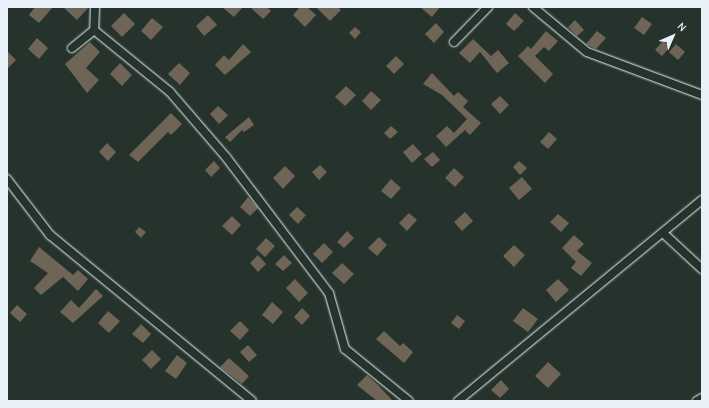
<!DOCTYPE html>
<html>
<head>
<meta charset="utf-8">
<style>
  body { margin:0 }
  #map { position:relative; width:709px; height:408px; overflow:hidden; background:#26332d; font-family:"Comic Neue",sans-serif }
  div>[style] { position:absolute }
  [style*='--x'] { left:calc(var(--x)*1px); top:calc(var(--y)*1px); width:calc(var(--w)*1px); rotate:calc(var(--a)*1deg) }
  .building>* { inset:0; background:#6e6557 }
  .roads { filter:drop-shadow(0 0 1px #e8f1f8) drop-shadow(0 0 1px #e8f1f8) }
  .street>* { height:8px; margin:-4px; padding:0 4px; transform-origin:4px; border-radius:4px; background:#26332d }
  span { translate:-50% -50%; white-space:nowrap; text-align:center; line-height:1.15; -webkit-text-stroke:4px #26332d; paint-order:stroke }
  .frame { position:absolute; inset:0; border:8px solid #e8f1f8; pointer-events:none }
  .north { position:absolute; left:653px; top:16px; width:40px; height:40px; -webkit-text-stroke:3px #26332d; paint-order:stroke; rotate:45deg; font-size:11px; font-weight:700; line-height:16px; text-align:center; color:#e8f1f8 }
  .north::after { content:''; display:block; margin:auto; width:14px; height:18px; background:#e8f1f8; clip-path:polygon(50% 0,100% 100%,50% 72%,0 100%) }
</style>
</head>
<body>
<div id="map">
  <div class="building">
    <div style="clip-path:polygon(35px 7px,53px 7px,39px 23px,29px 15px)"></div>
    <div style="clip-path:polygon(63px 7px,89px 7px,77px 20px)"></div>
    <div style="clip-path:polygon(222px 7px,243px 7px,234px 17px)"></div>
    <div style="clip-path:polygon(250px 7px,267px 7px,271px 11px,263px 19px)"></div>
    <div style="clip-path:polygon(300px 7px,307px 7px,316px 15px,305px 27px,293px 15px)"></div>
    <div style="clip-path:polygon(316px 7px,338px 7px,341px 10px,330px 21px)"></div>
    <div style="clip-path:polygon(420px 7px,440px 7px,432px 17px)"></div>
    <div style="clip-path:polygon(124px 13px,135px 24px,122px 37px,111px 26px)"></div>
    <div style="clip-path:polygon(515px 13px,524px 21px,514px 31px,506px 24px)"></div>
    <div style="clip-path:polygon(208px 15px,217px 25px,204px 36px,196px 26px)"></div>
    <div style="clip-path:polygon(642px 17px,652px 24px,644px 35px,634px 28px)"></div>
    <div style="clip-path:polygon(152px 18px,163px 27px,151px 40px,141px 31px)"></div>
    <div style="clip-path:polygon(575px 20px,584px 30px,577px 36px,568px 27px)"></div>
    <div style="clip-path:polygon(436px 23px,444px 32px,434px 43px,425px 34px)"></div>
    <div style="clip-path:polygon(355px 27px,361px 32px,355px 39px,349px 33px)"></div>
    <div style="clip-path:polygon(546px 31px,558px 41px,549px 51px,544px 47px,535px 56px,553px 74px,545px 83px,518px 56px,528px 46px,531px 49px)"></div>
    <div style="clip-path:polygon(597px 31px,606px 38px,596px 49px,586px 44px)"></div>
    <div style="clip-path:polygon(37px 38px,48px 48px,39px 59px,28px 49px)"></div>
    <div style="clip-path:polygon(473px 39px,491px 56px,498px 50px,509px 63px,497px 73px,480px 52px,470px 63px,459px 53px)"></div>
    <div style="clip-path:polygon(663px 41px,670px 47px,662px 56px,655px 50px)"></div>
    <div style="clip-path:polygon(90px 42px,100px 52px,86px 68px,99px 80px,87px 93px,65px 64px)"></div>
    <div style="clip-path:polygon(243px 44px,251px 52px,225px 75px,215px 65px,224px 55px,229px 60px)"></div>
    <div style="clip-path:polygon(676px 44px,685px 52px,678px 60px,669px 52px)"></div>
    <div style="clip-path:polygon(7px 51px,16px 60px,7px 69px)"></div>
    <div style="clip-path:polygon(396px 56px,404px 64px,394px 74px,386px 66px)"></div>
    <div style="clip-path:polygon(120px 63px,132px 75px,122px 86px,110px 74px)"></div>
    <div style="clip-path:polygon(179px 63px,190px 73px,180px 85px,168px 74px)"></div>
    <div style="clip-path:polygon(432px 73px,454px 96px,458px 92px,468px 101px,463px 107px,481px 123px,470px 135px,465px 130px,446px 147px,436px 136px,447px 126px,454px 133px,467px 119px,442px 95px,423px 84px)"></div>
    <div style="clip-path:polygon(346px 86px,356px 95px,345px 106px,335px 97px)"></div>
    <div style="clip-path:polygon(371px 91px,381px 100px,371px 110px,362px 101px)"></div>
    <div style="clip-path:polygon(500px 96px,509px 105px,500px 114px,491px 104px)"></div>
    <div style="clip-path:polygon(218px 106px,228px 115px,219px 124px,210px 114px)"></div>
    <div style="clip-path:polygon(171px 113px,182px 124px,171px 135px,168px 132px,138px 162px,129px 155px)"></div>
    <div style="clip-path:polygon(249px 117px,254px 125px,244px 132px,242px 130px,230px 142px,225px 137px)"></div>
    <div style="clip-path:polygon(391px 126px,398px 132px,390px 139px,384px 133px)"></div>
    <div style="clip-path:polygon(549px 132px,557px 139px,548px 149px,540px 142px)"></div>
    <div style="clip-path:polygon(107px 143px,116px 152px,108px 161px,99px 152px)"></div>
    <div style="clip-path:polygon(413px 144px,422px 154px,412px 163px,403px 152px)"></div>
    <div style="clip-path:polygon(433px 152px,440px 160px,432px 167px,424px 159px)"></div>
    <div style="clip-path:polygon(214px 161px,220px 168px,211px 177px,205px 170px)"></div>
    <div style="clip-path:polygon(519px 161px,527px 168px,520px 175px,513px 167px)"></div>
    <div style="clip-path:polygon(320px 165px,327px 172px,319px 180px,312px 172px)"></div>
    <div style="clip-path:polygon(285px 166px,295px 176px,283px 189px,273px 178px)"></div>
    <div style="clip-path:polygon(454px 168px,464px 177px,455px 187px,445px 178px)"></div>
    <div style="clip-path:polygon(522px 177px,532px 189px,519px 200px,509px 188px)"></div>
    <div style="clip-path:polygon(391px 179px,401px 188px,391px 199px,381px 191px)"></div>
    <div style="clip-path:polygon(248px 197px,258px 208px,250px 216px,240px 207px)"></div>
    <div style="clip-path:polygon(297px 207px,306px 215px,298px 224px,289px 215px)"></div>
    <div style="clip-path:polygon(465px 212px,473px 221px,462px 231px,454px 222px)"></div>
    <div style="clip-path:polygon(409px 213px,417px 220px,407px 231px,399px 223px)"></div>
    <div style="clip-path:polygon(558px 214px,569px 223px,561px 232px,550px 222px)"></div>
    <div style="clip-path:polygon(232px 216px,241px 225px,232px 235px,222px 226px)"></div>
    <div style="clip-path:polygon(139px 227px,146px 232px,141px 238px,135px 232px)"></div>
    <div style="clip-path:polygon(347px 231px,354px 238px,344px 248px,337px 242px)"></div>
    <div style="clip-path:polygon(574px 235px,584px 244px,577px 251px,592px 263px,581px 276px,571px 268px,576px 262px,562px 248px)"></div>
    <div style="clip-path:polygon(379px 237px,387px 245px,377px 256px,368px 248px)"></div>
    <div style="clip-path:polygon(266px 238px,275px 246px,265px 257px,256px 249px)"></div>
    <div style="clip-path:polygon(324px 243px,333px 252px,322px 263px,313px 254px)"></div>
    <div style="clip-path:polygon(514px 245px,525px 255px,514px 267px,503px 256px)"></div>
    <div style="clip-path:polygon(39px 247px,73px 275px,78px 270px,88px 279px,78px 291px,63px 277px,41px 295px,34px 288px,48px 273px,30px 261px)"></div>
    <div style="clip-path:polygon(258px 255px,266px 264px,258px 272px,250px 263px)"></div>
    <div style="clip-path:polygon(284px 255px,292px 263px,283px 271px,275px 264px)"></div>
    <div style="clip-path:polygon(342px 263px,354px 274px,344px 284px,332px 273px)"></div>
    <div style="clip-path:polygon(295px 279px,308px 293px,299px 302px,286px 288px)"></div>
    <div style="clip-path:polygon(558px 279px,569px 290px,556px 302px,546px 290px)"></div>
    <div style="clip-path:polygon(96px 289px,103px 296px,73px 323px,60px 312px,71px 300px,79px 308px)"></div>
    <div style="clip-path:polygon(272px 302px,283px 312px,273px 324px,262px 315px)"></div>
    <div style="clip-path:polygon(17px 305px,27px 314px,20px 322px,10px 313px)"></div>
    <div style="clip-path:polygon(302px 308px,310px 316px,302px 325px,294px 317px)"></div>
    <div style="clip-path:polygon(523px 308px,538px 319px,528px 332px,513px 321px)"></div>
    <div style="clip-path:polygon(108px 311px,120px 321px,109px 333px,98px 323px)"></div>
    <div style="clip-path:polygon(457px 315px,465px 321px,459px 329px,451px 323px)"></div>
    <div style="clip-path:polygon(240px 321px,249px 330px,240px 340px,230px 331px)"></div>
    <div style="clip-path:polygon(141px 324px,151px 334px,143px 343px,132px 334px)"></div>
    <div style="clip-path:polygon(384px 331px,400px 346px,403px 343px,413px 352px,404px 363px,376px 339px)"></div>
    <div style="clip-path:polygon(248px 345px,257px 355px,249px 362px,240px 352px)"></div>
    <div style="clip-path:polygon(152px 350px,161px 359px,151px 369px,142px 360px)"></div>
    <div style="clip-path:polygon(177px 355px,187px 363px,176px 379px,165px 371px)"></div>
    <div style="clip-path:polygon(229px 358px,249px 376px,242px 384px,220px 367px)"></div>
    <div style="clip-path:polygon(548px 362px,561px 374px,548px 388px,535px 376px)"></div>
    <div style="clip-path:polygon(367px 375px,377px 384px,393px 401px,377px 401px,357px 385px)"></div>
    <div style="clip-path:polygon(501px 380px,509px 389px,500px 398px,491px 390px)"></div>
  </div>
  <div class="roads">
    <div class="street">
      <div style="--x:95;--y:7;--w:23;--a:92"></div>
      <div style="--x:94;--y:30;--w:98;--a:39.2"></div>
      <div style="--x:170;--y:92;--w:86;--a:49.3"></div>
      <div style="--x:226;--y:157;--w:171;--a:52.9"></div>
      <div style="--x:329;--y:293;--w:58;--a:74.1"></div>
      <div style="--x:345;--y:349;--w:82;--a:39.1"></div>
      <div style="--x:533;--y:7;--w:70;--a:39.8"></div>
      <div style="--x:587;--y:52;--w:123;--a:20.5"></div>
      <div style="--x:454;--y:42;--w:49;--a:-45.8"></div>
      <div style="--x:72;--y:48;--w:28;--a:-39"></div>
      <div style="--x:7;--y:179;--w:71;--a:52.5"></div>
      <div style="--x:50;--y:235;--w:261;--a:39.4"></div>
      <div style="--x:663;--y:233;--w:53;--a:42.7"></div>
      <div style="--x:458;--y:401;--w:316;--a:-39.5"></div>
      <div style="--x:697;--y:401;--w:6;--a:-31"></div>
    </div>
  </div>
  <div class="frame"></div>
  <div class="north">N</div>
</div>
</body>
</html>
